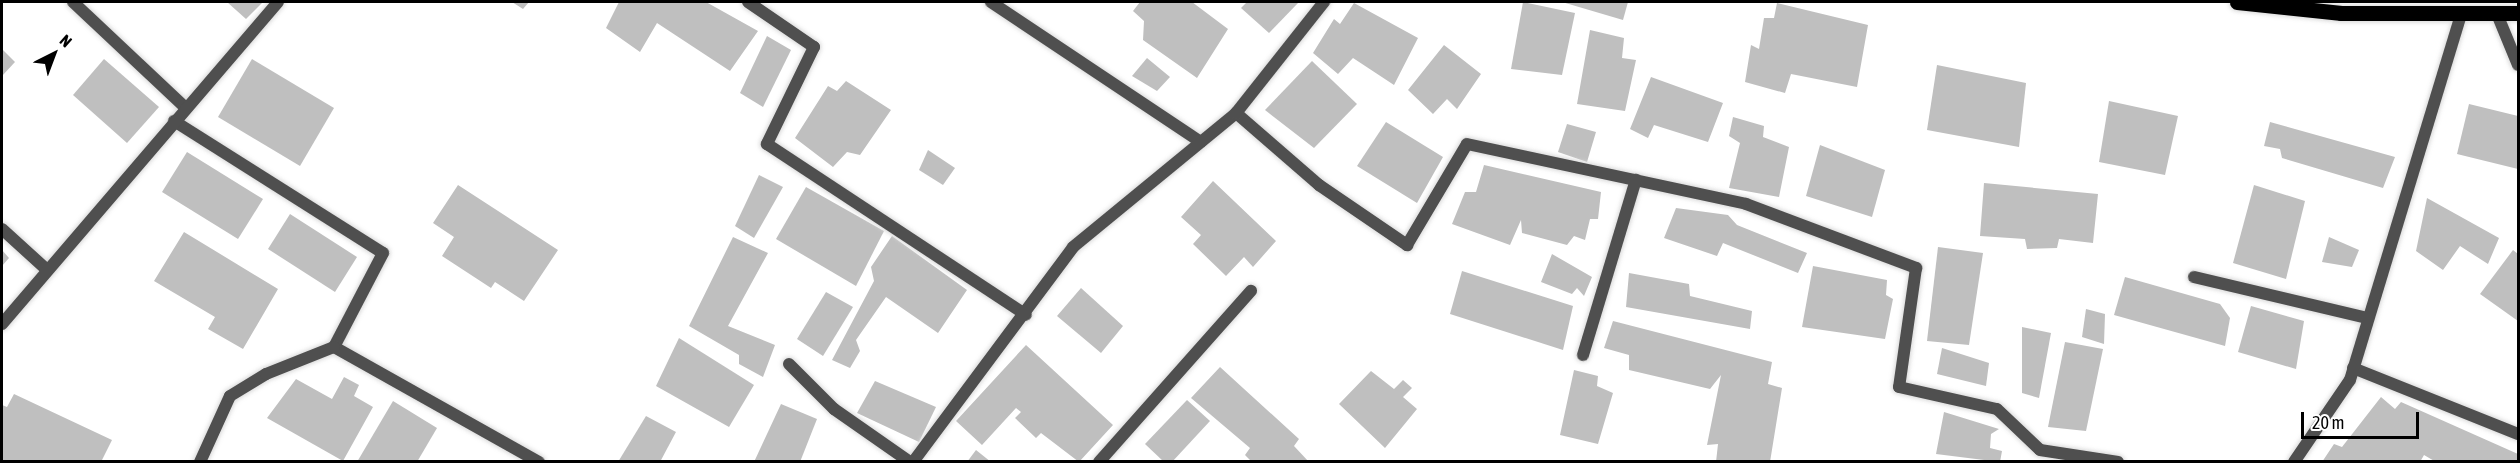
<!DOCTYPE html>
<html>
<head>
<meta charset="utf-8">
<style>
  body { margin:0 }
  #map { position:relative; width:2520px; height:463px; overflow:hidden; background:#fff; font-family:"Asap Condensed",sans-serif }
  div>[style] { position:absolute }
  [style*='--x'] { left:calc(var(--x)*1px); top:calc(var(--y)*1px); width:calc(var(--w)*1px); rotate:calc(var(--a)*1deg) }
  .building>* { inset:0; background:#bfbfbf }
  .roads { filter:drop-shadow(0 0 2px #dbdbdb) drop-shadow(0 0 2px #dbdbdb) }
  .lane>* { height:12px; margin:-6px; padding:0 6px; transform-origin:6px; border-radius:6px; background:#4f4f4f }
  .street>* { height:12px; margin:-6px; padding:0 6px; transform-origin:6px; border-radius:6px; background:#4f4f4f }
  .primary>* { height:15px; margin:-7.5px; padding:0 7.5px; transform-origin:7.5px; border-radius:7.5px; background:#000 }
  span { translate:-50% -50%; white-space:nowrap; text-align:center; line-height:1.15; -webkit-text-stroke:5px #fff; paint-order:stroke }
  .frame { position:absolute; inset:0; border:3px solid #000; pointer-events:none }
  .north { position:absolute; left:24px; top:24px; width:60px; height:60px; -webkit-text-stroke:4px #fff; paint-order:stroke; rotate:42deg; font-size:16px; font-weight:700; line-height:24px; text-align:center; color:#000 }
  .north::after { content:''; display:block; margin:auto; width:21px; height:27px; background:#000; clip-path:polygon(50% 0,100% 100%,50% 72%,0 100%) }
  .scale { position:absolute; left:2301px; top:412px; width:118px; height:27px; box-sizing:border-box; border:3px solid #000; border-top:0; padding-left:8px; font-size:18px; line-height:21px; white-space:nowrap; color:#000; -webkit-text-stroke:4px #fff; paint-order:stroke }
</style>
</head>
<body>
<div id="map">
  <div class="building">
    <div style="clip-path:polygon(227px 2px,263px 2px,246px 19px)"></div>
    <div style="clip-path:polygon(512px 2px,529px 2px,523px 9px)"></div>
    <div style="clip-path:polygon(619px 2px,706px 2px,758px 31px,730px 71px,657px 23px,640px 52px,606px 28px)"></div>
    <div style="clip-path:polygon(1140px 2px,1192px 2px,1228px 29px,1197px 78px,1143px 40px,1144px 21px,1133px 11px)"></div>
    <div style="clip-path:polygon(1247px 2px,1299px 2px,1269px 33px,1241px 8px)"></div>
    <div style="clip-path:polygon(1523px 2px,1575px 13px,1562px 75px,1511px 69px)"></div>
    <div style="clip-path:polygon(1562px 2px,1628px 2px,1623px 20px)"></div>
    <div style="clip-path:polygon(1354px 3px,1418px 38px,1394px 85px,1353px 58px,1338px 74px,1313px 53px,1334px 19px,1340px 24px)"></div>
    <div style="clip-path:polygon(1777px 3px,1868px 25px,1857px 87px,1791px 74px,1785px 93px,1745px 82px,1751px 45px,1759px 49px,1764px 18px,1774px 18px)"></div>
    <div style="clip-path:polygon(1590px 30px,1624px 38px,1622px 58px,1636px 60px,1625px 111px,1577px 104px)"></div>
    <div style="clip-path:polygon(767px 36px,791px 50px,763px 107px,740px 93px)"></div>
    <div style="clip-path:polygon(1444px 45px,1481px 74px,1457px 109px,1447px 99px,1433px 114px,1408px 90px)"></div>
    <div style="clip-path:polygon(2px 49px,15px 62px,2px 76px)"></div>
    <div style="clip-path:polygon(1147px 58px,1170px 77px,1157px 91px,1132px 76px)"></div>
    <div style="clip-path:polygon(104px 59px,159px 107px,127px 143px,73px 95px)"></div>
    <div style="clip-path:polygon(252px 59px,334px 108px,300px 166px,218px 117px)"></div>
    <div style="clip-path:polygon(1312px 61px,1357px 104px,1314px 148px,1265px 110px)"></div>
    <div style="clip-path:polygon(1937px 65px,2026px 83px,2019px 147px,1927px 130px)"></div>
    <div style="clip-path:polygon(1651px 77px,1723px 103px,1708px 142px,1654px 125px,1648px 138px,1630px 129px)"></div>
    <div style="clip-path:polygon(846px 81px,891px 110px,860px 155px,847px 152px,833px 167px,795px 138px,828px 86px,837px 91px)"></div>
    <div style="clip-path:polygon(2109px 101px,2178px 116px,2165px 175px,2099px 162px)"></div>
    <div style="clip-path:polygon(2469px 104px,2518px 116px,2518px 169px,2457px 154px)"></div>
    <div style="clip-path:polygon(1733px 117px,1764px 126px,1763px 137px,1789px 147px,1779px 197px,1729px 188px,1740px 143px,1729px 136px)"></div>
    <div style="clip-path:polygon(1386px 122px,1443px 157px,1417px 203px,1357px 166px)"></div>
    <div style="clip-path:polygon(2270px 122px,2395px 157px,2383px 188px,2282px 158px,2280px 149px,2264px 146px)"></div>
    <div style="clip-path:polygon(1567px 124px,1596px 132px,1587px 162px,1558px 152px)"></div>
    <div style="clip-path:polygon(1820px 145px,1885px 170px,1872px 217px,1806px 196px)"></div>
    <div style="clip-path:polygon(928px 150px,955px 168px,943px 185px,919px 170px)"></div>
    <div style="clip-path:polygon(187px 152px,263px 199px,238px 239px,162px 192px)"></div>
    <div style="clip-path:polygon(1484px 165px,1601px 192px,1598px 219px,1590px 219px,1585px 240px,1574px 236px,1567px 245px,1522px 233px,1521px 220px,1510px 245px,1452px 224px,1465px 192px,1476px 192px)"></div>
    <div style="clip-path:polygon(759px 175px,783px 187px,754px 238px,735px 226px)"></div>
    <div style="clip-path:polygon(1213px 181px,1276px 241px,1253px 267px,1244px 257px,1226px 276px,1193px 244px,1201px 235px,1181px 217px)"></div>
    <div style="clip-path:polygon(1984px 183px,2098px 194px,2093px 243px,2059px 239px,2057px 248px,2027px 249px,2025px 239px,1980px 236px)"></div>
    <div style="clip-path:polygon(458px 185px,558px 250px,524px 301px,495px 282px,491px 288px,442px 256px,454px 237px,433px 223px)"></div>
    <div style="clip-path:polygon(2254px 185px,2305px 201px,2286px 279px,2233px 263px)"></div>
    <div style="clip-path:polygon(806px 187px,884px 231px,856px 286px,776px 239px)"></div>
    <div style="clip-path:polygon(2427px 198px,2499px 238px,2488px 264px,2460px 246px,2443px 270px,2416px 251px)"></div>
    <div style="clip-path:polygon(1676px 208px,1728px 215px,1737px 225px,1807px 253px,1798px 273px,1723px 243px,1717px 256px,1664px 238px)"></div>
    <div style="clip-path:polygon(290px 214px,357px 257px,335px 292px,268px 249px)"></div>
    <div style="clip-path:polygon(184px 232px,278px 289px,243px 349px,208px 329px,215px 317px,154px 281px)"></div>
    <div style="clip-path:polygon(892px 236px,967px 290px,938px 333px,886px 297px,856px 340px,860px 351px,850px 368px,832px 360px,874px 281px,871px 267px)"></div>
    <div style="clip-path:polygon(733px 237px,768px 253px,728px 326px,775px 345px,763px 377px,739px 364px,739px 355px,689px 326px)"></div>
    <div style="clip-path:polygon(2329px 237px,2359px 250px,2352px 267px,2322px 262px)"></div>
    <div style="clip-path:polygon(1938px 247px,1983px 253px,1969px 345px,1927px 341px)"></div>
    <div style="clip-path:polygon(2px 250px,9px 258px,2px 266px)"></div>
    <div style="clip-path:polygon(2513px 250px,2518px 254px,2518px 321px,2480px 294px)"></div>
    <div style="clip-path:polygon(1552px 254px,1592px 277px,1584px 296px,1577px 288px,1572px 294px,1541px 282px)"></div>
    <div style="clip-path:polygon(1813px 266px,1887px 280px,1886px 295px,1893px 299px,1885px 339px,1802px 327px)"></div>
    <div style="clip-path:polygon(1462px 271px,1573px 306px,1563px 350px,1450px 314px)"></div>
    <div style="clip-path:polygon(1629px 273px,1689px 284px,1690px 296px,1752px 311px,1750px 329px,1626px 307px)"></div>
    <div style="clip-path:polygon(2125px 277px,2220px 304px,2230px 318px,2225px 346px,2114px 315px)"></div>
    <div style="clip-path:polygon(1081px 288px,1123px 326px,1101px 353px,1057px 316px)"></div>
    <div style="clip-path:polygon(826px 292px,853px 307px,823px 356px,797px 339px)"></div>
    <div style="clip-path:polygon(2251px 306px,2304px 321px,2296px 369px,2238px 352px)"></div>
    <div style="clip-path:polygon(2086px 309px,2105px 314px,2104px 344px,2082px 337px)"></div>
    <div style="clip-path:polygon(1613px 321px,1772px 362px,1768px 384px,1782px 388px,1770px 462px,1716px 462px,1718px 444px,1707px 445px,1721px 375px,1710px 389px,1629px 370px,1629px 355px,1604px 348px)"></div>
    <div style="clip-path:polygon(2022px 327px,2051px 333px,2039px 398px,2022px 393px)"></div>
    <div style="clip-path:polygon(679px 338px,754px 385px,729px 427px,656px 386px)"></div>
    <div style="clip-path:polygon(2065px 342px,2103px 349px,2086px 431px,2048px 427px)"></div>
    <div style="clip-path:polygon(1026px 345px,1113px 425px,1079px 462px,1041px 433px,1036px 438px,1015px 418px,1021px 412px,1016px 408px,982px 445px,956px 421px)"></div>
    <div style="clip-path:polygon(1942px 348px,1989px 363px,1986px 386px,1937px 374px)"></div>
    <div style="clip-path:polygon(1220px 367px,1299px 439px,1294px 446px,1309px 462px,1252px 462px,1245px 455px,1250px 448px,1191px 398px)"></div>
    <div style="clip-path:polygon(1574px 370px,1598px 376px,1597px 386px,1613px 393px,1598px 444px,1560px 435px)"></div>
    <div style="clip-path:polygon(1371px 371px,1394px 389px,1403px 380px,1412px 388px,1403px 397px,1417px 409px,1385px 448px,1339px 404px)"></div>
    <div style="clip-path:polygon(344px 377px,359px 385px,354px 396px,373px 407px,343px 461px,267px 418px,296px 379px,332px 399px)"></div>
    <div style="clip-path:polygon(875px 381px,936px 407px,919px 442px,857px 413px)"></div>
    <div style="clip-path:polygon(14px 394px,112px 440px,101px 462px,2px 462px,2px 405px,7px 407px)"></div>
    <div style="clip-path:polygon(2381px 397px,2395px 409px,2401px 402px,2518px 454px,2518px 462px,2436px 462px,2424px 455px,2420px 462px,2322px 462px,2334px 444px,2342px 447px)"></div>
    <div style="clip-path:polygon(1187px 400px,1210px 421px,1172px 462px,1164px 462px,1145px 444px)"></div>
    <div style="clip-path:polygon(393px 401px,437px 428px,417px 462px,357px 462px)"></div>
    <div style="clip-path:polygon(781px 404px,817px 419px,800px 462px,754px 462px)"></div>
    <div style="clip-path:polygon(1944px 412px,1999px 429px,1991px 434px,1990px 448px,2002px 451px,2000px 462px,1936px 454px)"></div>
    <div style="clip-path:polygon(646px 416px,676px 432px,660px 462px,618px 462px)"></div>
    <div style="clip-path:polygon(976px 450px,991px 462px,967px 462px)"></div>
  </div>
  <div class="roads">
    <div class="lane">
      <div style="--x:2497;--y:14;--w:55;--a:67.6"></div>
      <div style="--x:1236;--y:113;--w:110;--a:40.9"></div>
      <div style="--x:1319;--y:185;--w:107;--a:34.3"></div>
      <div style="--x:1407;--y:245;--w:117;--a:-59.3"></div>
      <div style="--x:1467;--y:144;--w:285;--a:12.1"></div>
      <div style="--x:1746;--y:204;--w:182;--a:20.6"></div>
      <div style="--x:1916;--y:268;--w:120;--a:98.1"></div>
      <div style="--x:1899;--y:387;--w:100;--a:12.7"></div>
      <div style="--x:1997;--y:409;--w:59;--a:43.6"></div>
      <div style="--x:2040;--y:450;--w:79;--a:8.7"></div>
      <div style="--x:1583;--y:355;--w:183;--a:-73.2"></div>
    </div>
    <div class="street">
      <div style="--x:73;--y:2;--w:154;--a:43.2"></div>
      <div style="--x:748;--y:2;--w:80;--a:34.3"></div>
      <div style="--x:814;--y:47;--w:108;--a:115.9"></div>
      <div style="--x:767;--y:144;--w:310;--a:33.4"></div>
      <div style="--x:991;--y:2;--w:252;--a:33.7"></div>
      <div style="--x:174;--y:121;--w:247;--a:32.3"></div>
      <div style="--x:383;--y:253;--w:106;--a:117.5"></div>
      <div style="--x:334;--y:347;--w:235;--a:29.3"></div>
      <div style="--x:2;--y:229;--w:61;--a:42.3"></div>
      <div style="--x:2194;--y:277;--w:178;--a:13.3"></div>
      <div style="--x:2;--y:324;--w:424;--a:-49.4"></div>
      <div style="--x:789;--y:364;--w:64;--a:45"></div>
      <div style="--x:834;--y:409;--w:93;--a:34.9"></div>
      <div style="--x:2353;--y:368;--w:178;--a:21.8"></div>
      <div style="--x:200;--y:462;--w:72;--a:-65.6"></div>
      <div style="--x:230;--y:396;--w:42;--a:-31.4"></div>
      <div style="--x:266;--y:374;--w:73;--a:-21.7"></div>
      <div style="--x:913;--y:462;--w:268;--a:-53.3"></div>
      <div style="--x:1073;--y:247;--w:211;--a:-39.4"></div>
      <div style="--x:1236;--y:113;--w:142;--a:-51.6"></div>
      <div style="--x:1099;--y:462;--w:229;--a:-48.4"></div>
      <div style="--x:2294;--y:462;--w:99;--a:-55.7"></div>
      <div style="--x:2350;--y:380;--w:379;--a:-73.1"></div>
    </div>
    <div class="primary">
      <div style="--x:2237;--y:2;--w:105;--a:6"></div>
      <div style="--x:2341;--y:13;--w:177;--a:0"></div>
    </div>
  </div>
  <div class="frame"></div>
  <div class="north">N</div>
  <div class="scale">20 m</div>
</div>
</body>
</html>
